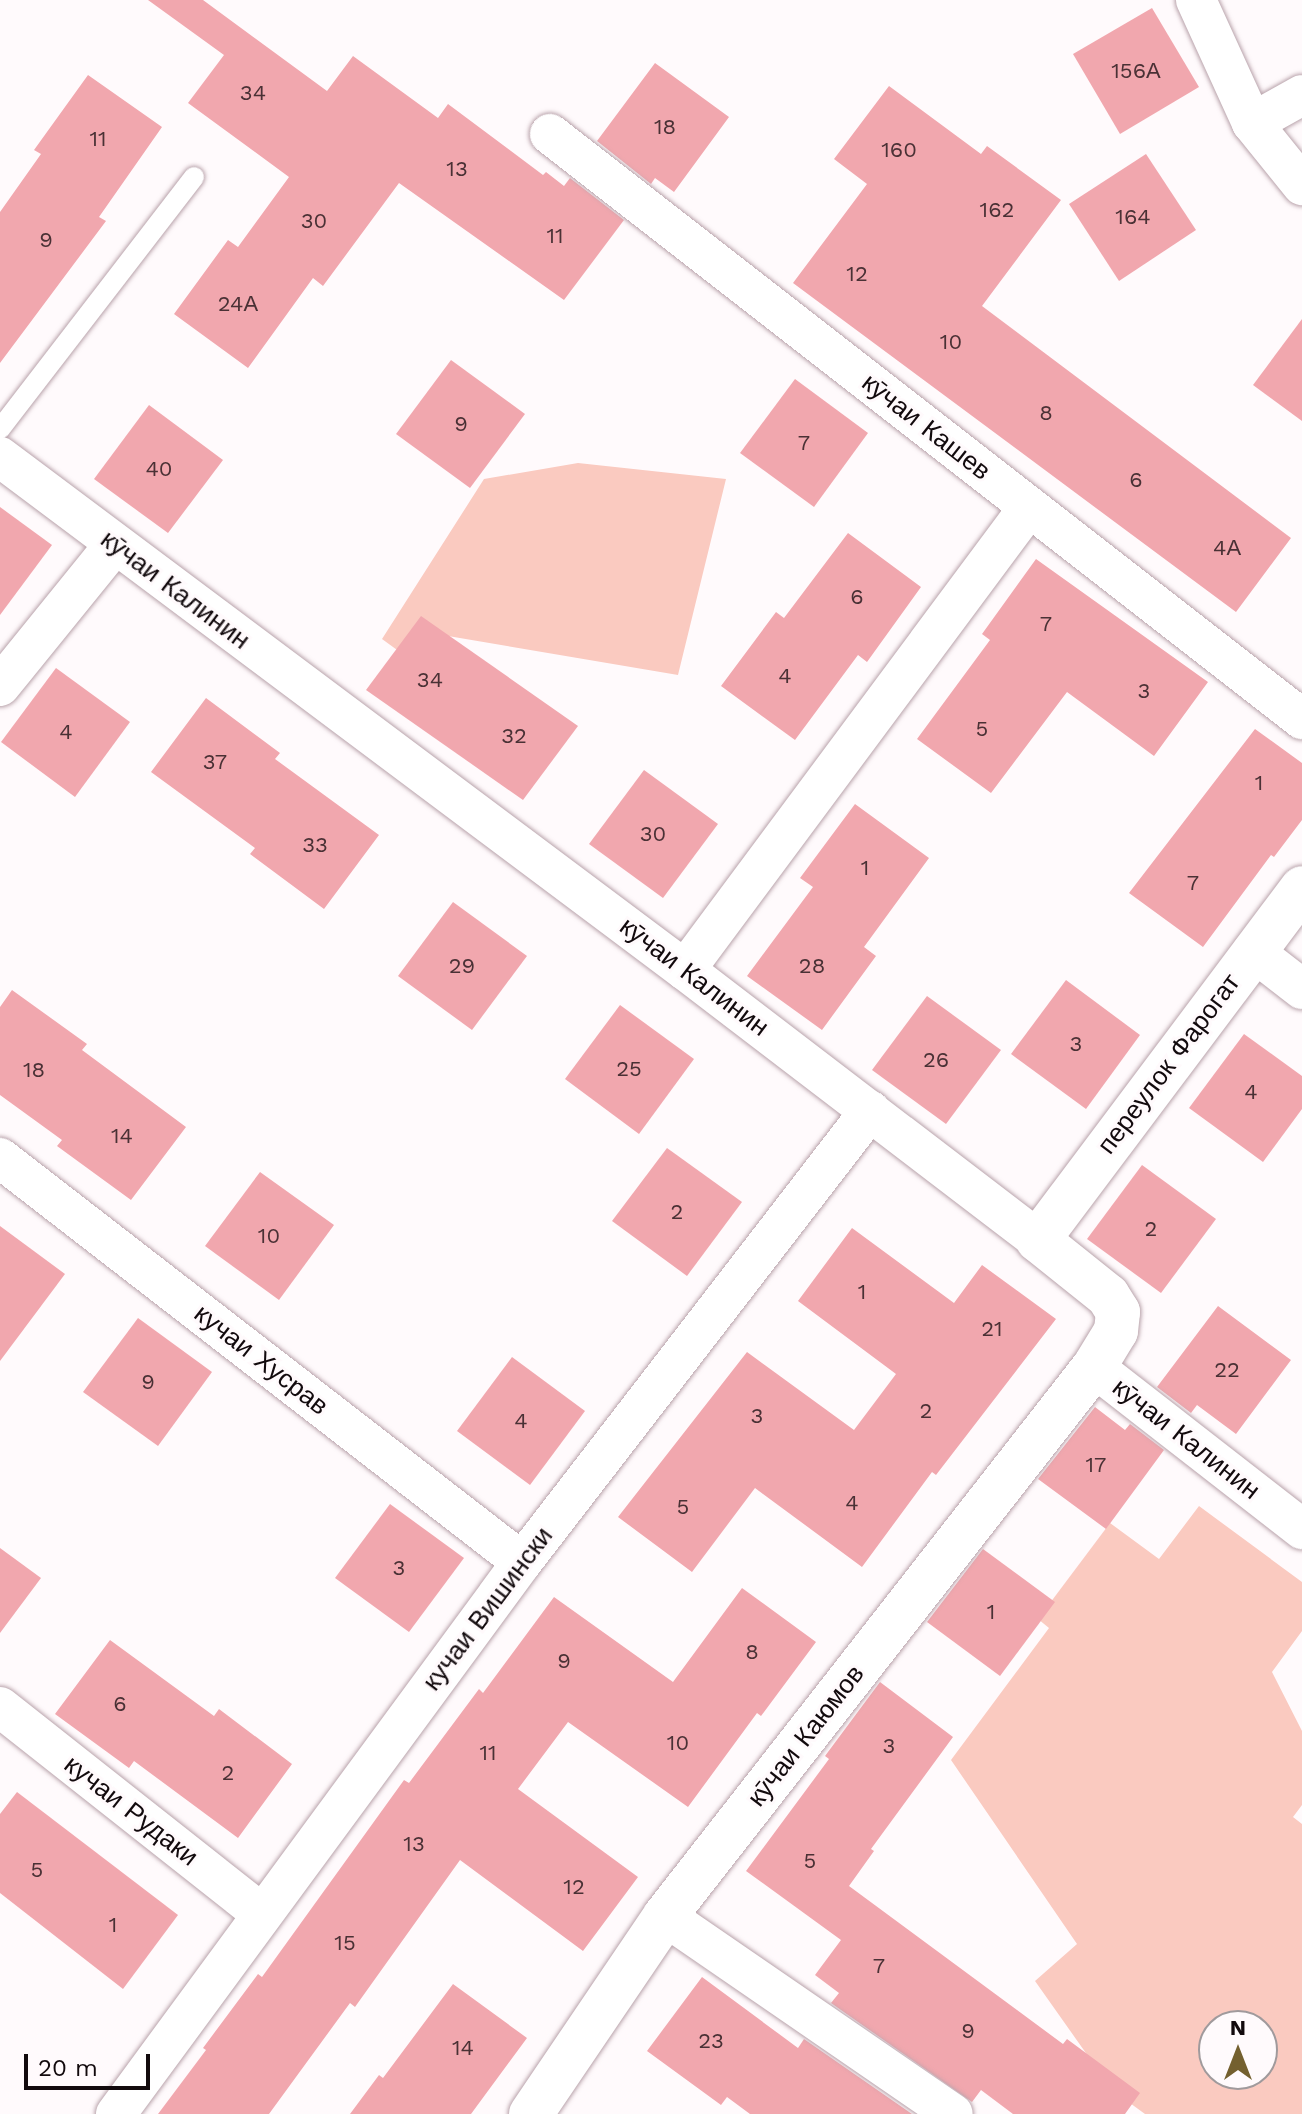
<!DOCTYPE html>
<html>
<head>
<meta charset="utf-8">
<style>
  body { margin:0 }
  #map { position:relative; width:1302px; height:2114px; overflow:hidden; background:#fffafc; font-family:"Work Sans",sans-serif }
  div>[style] { position:absolute }
  [style*='--x'] { left:calc(var(--x)*1px); top:calc(var(--y)*1px); width:calc(var(--w)*1px); rotate:calc(var(--a)*1deg) }
  .green>* { inset:0; background:#facac0 }
  .building>* { inset:0; background:#f1a7ae }
  .roads { filter:drop-shadow(0 0 2px #b9a3ab) drop-shadow(0 0 2px #b9a3ab) }
  .service>* { height:20px; margin:-10px; padding:0 10px; transform-origin:10px; border-radius:10px; background:#fff }
  .minor>* { height:40px; margin:-20px; padding:0 20px; transform-origin:20px; border-radius:20px; background:#fff }
  .tertiary>* { height:44px; margin:-22px; padding:0 22px; transform-origin:22px; border-radius:22px; background:#fff }
  span { translate:-50% -50%; white-space:nowrap; text-align:center; line-height:1.15; -webkit-text-stroke:6px #fffafc; paint-order:stroke }
  .number-label { font-size:22px; color:#4a3135 }
  .number-label span { -webkit-text-stroke-width:0 }
  .street-label { font-size:26px; color:#120a0d }
  .north { position:absolute; left:1198px; top:2010px; width:80px; height:80px; box-sizing:border-box; background:#fffafc; border:2px solid #a09a9c; border-radius:50%; rotate:0deg; font-size:22px; font-weight:700; line-height:32px; text-align:center; color:#120a0d }
  .north::after { content:''; display:block; margin:auto; width:28px; height:36px; background:#74602f; clip-path:polygon(50% 0,100% 100%,50% 72%,0 100%) }
  .scale { position:absolute; left:24px; top:2054px; width:126px; height:36px; box-sizing:border-box; border:4px solid #120a0d; border-top:0; padding-left:10px; font-size:24px; line-height:28px; white-space:nowrap; color:#120a0d; -webkit-text-stroke:6px #fffafc; paint-order:stroke }
</style>
</head>
<body>
<div id="map">
  <div class="green">
    <div style="clip-path:polygon(578px 463px,726px 479px,678px 675px,448px 636px,426px 671px,382px 639px,484px 479px)"></div>
    <div style="clip-path:polygon(evenodd,1199px 1506px,1302px 1582px,1302px 1631px,1272px 1672px,1302px 1731px,1302px 1805px,1293px 1817px,1302px 1824px,1302px 2114px,1145px 2114px,1112px 2090px,1035px 1981px,1077px 1944px,951px 1760px,1049px 1628px,1038px 1619px,1110px 1523px,1159px 1559px,1199px 1506px,1214px 2026px,1262px 2026px,1262px 2074px,1214px 2074px,1214px 2026px)"></div>
  </div>
  <div class="building">
    <div style="clip-path:polygon(148px 0,203px 0,327px 91px,353px 56px,438px 118px,448px 104px,543px 175px,546px 172px,564px 186px,570px 178px,624px 220px,564px 300px,399px 183px,323px 286px,313px 278px,248px 368px,174px 314px,228px 240px,238px 247px,289px 177px,188px 103px,224px 55px)"></div>
    <div style="clip-path:polygon(1152px 8px,1199px 87px,1120px 134px,1073px 54px)"></div>
    <div style="clip-path:polygon(655px 63px,729px 117px,674px 192px,655px 178px,651px 184px,597px 141px)"></div>
    <div style="clip-path:polygon(88px 75px,162px 127px,99px 217px,106px 221px,0 363px,0 212px,41px 154px,34px 150px)"></div>
    <div style="clip-path:polygon(889px 86px,981px 154px,987px 146px,1061px 200px,982px 306px,1291px 538px,1236px 612px,793px 283px,867px 184px,834px 159px)"></div>
    <div style="clip-path:polygon(1146px 154px,1196px 230px,1119px 281px,1069px 204px)"></div>
    <div style="clip-path:polygon(1302px 319px,1302px 421px,1253px 385px)"></div>
    <div style="clip-path:polygon(451px 360px,525px 414px,470px 488px,396px 434px)"></div>
    <div style="clip-path:polygon(795px 379px,868px 433px,814px 507px,740px 453px)"></div>
    <div style="clip-path:polygon(149px 405px,223px 460px,168px 533px,94px 479px)"></div>
    <div style="clip-path:polygon(0 507px,52px 545px,0 615px)"></div>
    <div style="clip-path:polygon(848px 533px,921px 587px,867px 662px,858px 655px,795px 740px,721px 686px,776px 612px,784px 618px)"></div>
    <div style="clip-path:polygon(1036px 559px,1208px 682px,1154px 756px,1067px 692px,991px 793px,917px 739px,990px 640px,982px 634px)"></div>
    <div style="clip-path:polygon(421px 616px,578px 726px,523px 800px,366px 690px)"></div>
    <div style="clip-path:polygon(56px 668px,130px 722px,75px 797px,1px 742px)"></div>
    <div style="clip-path:polygon(206px 698px,280px 753px,275px 759px,379px 835px,324px 909px,250px 854px,255px 848px,151px 772px)"></div>
    <div style="clip-path:polygon(1255px 729px,1302px 763px,1302px 820px,1274px 857px,1271px 855px,1203px 947px,1129px 893px)"></div>
    <div style="clip-path:polygon(644px 770px,718px 824px,663px 898px,589px 844px)"></div>
    <div style="clip-path:polygon(855px 804px,929px 858px,864px 947px,876px 956px,822px 1030px,747px 976px,813px 887px,800px 878px)"></div>
    <div style="clip-path:polygon(453px 902px,527px 956px,472px 1030px,398px 976px)"></div>
    <div style="clip-path:polygon(1066px 980px,1140px 1035px,1086px 1109px,1011px 1054px)"></div>
    <div style="clip-path:polygon(12px 990px,87px 1044px,82px 1050px,186px 1127px,131px 1200px,57px 1146px,62px 1140px,0 1095px,0 1007px)"></div>
    <div style="clip-path:polygon(927px 996px,1001px 1050px,946px 1124px,872px 1070px)"></div>
    <div style="clip-path:polygon(620px 1005px,694px 1059px,639px 1134px,565px 1079px)"></div>
    <div style="clip-path:polygon(1244px 1034px,1302px 1076px,1302px 1109px,1263px 1162px,1189px 1108px)"></div>
    <div style="clip-path:polygon(667px 1148px,742px 1202px,687px 1276px,612px 1221px)"></div>
    <div style="clip-path:polygon(1142px 1165px,1216px 1219px,1161px 1293px,1087px 1239px)"></div>
    <div style="clip-path:polygon(260px 1172px,334px 1225px,279px 1300px,205px 1246px)"></div>
    <div style="clip-path:polygon(0 1226px,65px 1274px,0 1361px)"></div>
    <div style="clip-path:polygon(852px 1228px,954px 1303px,982px 1265px,1056px 1319px,936px 1475px,932px 1472px,862px 1567px,755px 1488px,692px 1572px,618px 1517px,747px 1352px,854px 1430px,896px 1374px,798px 1301px)"></div>
    <div style="clip-path:polygon(1218px 1306px,1291px 1360px,1236px 1434px,1197px 1405px,1191px 1413px,1157px 1387px)"></div>
    <div style="clip-path:polygon(138px 1318px,212px 1372px,158px 1446px,83px 1392px)"></div>
    <div style="clip-path:polygon(512px 1357px,585px 1411px,530px 1485px,457px 1431px)"></div>
    <div style="clip-path:polygon(1095px 1407px,1125px 1430px,1130px 1424px,1164px 1450px,1106px 1529px,1038px 1479px)"></div>
    <div style="clip-path:polygon(390px 1504px,464px 1558px,409px 1632px,335px 1578px)"></div>
    <div style="clip-path:polygon(0 1548px,41px 1578px,0 1633px)"></div>
    <div style="clip-path:polygon(983px 1549px,1055px 1602px,1000px 1676px,927px 1622px)"></div>
    <div style="clip-path:polygon(742px 1588px,816px 1642px,761px 1716px,757px 1713px,688px 1807px,568px 1722px,518px 1789px,638px 1877px,583px 1951px,460px 1860px,355px 2007px,350px 2003px,269px 2114px,158px 2114px,206px 2050px,203px 2048px,258px 1974px,262px 1977px,404px 1780px,409px 1783px,479px 1689px,483px 1693px,554px 1597px,673px 1682px)"></div>
    <div style="clip-path:polygon(110px 1640px,214px 1716px,219px 1709px,292px 1764px,238px 1838px,134px 1761px,129px 1768px,55px 1714px)"></div>
    <div style="clip-path:polygon(880px 1682px,953px 1737px,871px 1849px,874px 1851px,849px 1886px,1063px 2044px,1067px 2039px,1140px 2093px,1125px 2114px,1013px 2114px,981px 2090px,972px 2102px,831px 2003px,839px 1993px,815px 1975px,841px 1940px,746px 1871px,829px 1759px,825px 1756px)"></div>
    <div style="clip-path:polygon(17px 1792px,178px 1915px,123px 1989px,0 1893px,0 1814px)"></div>
    <div style="clip-path:polygon(702px 1977px,798px 2048px,804px 2039px,912px 2114px,750px 2114px,727px 2097px,721px 2105px,647px 2051px)"></div>
    <div style="clip-path:polygon(453px 1984px,527px 2038px,471px 2114px,350px 2114px,379px 2075px,383px 2078px)"></div>
  </div>
  <div class="roads">
    <div class="service">
      <div style="--x:0;--y:429;--w:318;--a:-52.4"></div>
    </div>
    <div class="minor">
      <div style="--x:1196;--y:0;--w:135;--a:65.5"></div>
      <div style="--x:1252;--y:123;--w:80;--a:51.1"></div>
      <div style="--x:1252;--y:123;--w:57;--a:-29.2"></div>
      <div style="--x:550;--y:134;--w:953;--a:37.88"></div>
      <div style="--x:0;--y:457;--w:856;--a:36.83"></div>
      <div style="--x:685;--y:970;--w:444;--a:37.4"></div>
      <div style="--x:0;--y:686;--w:181;--a:-51"></div>
      <div style="--x:1253;--y:951;--w:62;--a:37.8"></div>
      <div style="--x:685;--y:970;--w:577;--a:-53.39"></div>
      <div style="--x:0;--y:1158;--w:660;--a:37.74"></div>
      <div style="--x:1094;--y:1367;--w:264;--a:37.9"></div>
      <div style="--x:0;--y:1707;--w:334;--a:38.3"></div>
      <div style="--x:665;--y:1916;--w:349;--a:34.5"></div>
      <div style="--x:116;--y:2114;--w:685;--a:-53.67"></div>
      <div style="--x:522;--y:1562;--w:570;--a:-52.35"></div>
    </div>
    <div class="tertiary">
      <div style="--x:531;--y:2114;--w:239;--a:-55.9"></div>
      <div style="--x:665;--y:1916;--w:697;--a:-52"></div>
      <div style="--x:1094;--y:1367;--w:42;--a:-58.6"></div>
      <div style="--x:1116;--y:1331;--w:19;--a:-84"></div>
      <div style="--x:1118;--y:1312;--w:19;--a:-122"></div>
      <div style="--x:1108;--y:1296;--w:90;--a:-141.3"></div>
      <div style="--x:1038;--y:1240;--w:440;--a:-53.1"></div>
    </div>
  </div>
  <div class="number-label">
    <span style="left:1136px;top:71px">156А</span>
    <span style="left:253px;top:93px">34</span>
    <span style="left:665px;top:127px">18</span>
    <span style="left:98px;top:139px">11</span>
    <span style="left:899px;top:150px">160</span>
    <span style="left:457px;top:169px">13</span>
    <span style="left:997px;top:210px">162</span>
    <span style="left:1133px;top:217px">164</span>
    <span style="left:314px;top:221px">30</span>
    <span style="left:555px;top:236px">11</span>
    <span style="left:46px;top:240px">9</span>
    <span style="left:857px;top:274px">12</span>
    <span style="left:238px;top:304px">24А</span>
    <span style="left:951px;top:342px">10</span>
    <span style="left:1046px;top:413px">8</span>
    <span style="left:461px;top:424px">9</span>
    <span style="left:804px;top:443px">7</span>
    <span style="left:159px;top:469px">40</span>
    <span style="left:1136px;top:480px">6</span>
    <span style="left:1227px;top:548px">4А</span>
    <span style="left:857px;top:597px">6</span>
    <span style="left:1046px;top:624px">7</span>
    <span style="left:785px;top:676px">4</span>
    <span style="left:430px;top:680px">34</span>
    <span style="left:1144px;top:691px">3</span>
    <span style="left:982px;top:729px">5</span>
    <span style="left:66px;top:732px">4</span>
    <span style="left:514px;top:736px">32</span>
    <span style="left:215px;top:762px">37</span>
    <span style="left:1259px;top:783px">1</span>
    <span style="left:653px;top:834px">30</span>
    <span style="left:315px;top:845px">33</span>
    <span style="left:865px;top:868px">1</span>
    <span style="left:1193px;top:883px">7</span>
    <span style="left:462px;top:966px">29</span>
    <span style="left:812px;top:966px">28</span>
    <span style="left:1076px;top:1044px">3</span>
    <span style="left:936px;top:1060px">26</span>
    <span style="left:629px;top:1069px">25</span>
    <span style="left:34px;top:1070px">18</span>
    <span style="left:1251px;top:1092px">4</span>
    <span style="left:122px;top:1136px">14</span>
    <span style="left:677px;top:1212px">2</span>
    <span style="left:1151px;top:1229px">2</span>
    <span style="left:269px;top:1236px">10</span>
    <span style="left:862px;top:1292px">1</span>
    <span style="left:992px;top:1329px">21</span>
    <span style="left:1227px;top:1370px">22</span>
    <span style="left:148px;top:1382px">9</span>
    <span style="left:926px;top:1411px">2</span>
    <span style="left:757px;top:1416px">3</span>
    <span style="left:521px;top:1421px">4</span>
    <span style="left:1096px;top:1465px">17</span>
    <span style="left:852px;top:1503px">4</span>
    <span style="left:683px;top:1507px">5</span>
    <span style="left:399px;top:1568px">3</span>
    <span style="left:991px;top:1612px">1</span>
    <span style="left:752px;top:1652px">8</span>
    <span style="left:564px;top:1661px">9</span>
    <span style="left:120px;top:1704px">6</span>
    <span style="left:678px;top:1743px">10</span>
    <span style="left:889px;top:1746px">3</span>
    <span style="left:488px;top:1753px">11</span>
    <span style="left:228px;top:1773px">2</span>
    <span style="left:414px;top:1844px">13</span>
    <span style="left:810px;top:1861px">5</span>
    <span style="left:37px;top:1870px">5</span>
    <span style="left:574px;top:1887px">12</span>
    <span style="left:113px;top:1925px">1</span>
    <span style="left:345px;top:1943px">15</span>
    <span style="left:879px;top:1966px">7</span>
    <span style="left:968px;top:2031px">9</span>
    <span style="left:711px;top:2041px">23</span>
    <span style="left:463px;top:2048px">14</span>
  </div>
  <div class="street-label">
    <span style="left:926px;top:427px;rotate:38deg">кӯчаи Кашев</span>
    <span style="left:175px;top:590px;rotate:37deg">кӯчаи Калинин</span>
    <span style="left:694px;top:977px;rotate:37deg">кӯчаи Калинин</span>
    <span style="left:1169px;top:1064px;rotate:-53deg">переулок Фарогат</span>
    <span style="left:261px;top:1360px;rotate:38deg">кучаи Хусрав</span>
    <span style="left:1186px;top:1439px;rotate:38deg">кӯчаи Калинин</span>
    <span style="left:488px;top:1609px;rotate:-53deg">кучаи Вишински</span>
    <span style="left:806px;top:1736px;rotate:-52deg">кӯчаи Каюмов</span>
    <span style="left:131px;top:1811px;rotate:38deg">кучаи Рудаки</span>
  </div>
  <div class="north">N</div>
  <div class="scale">20 m</div>
</div>
</body>
</html>
